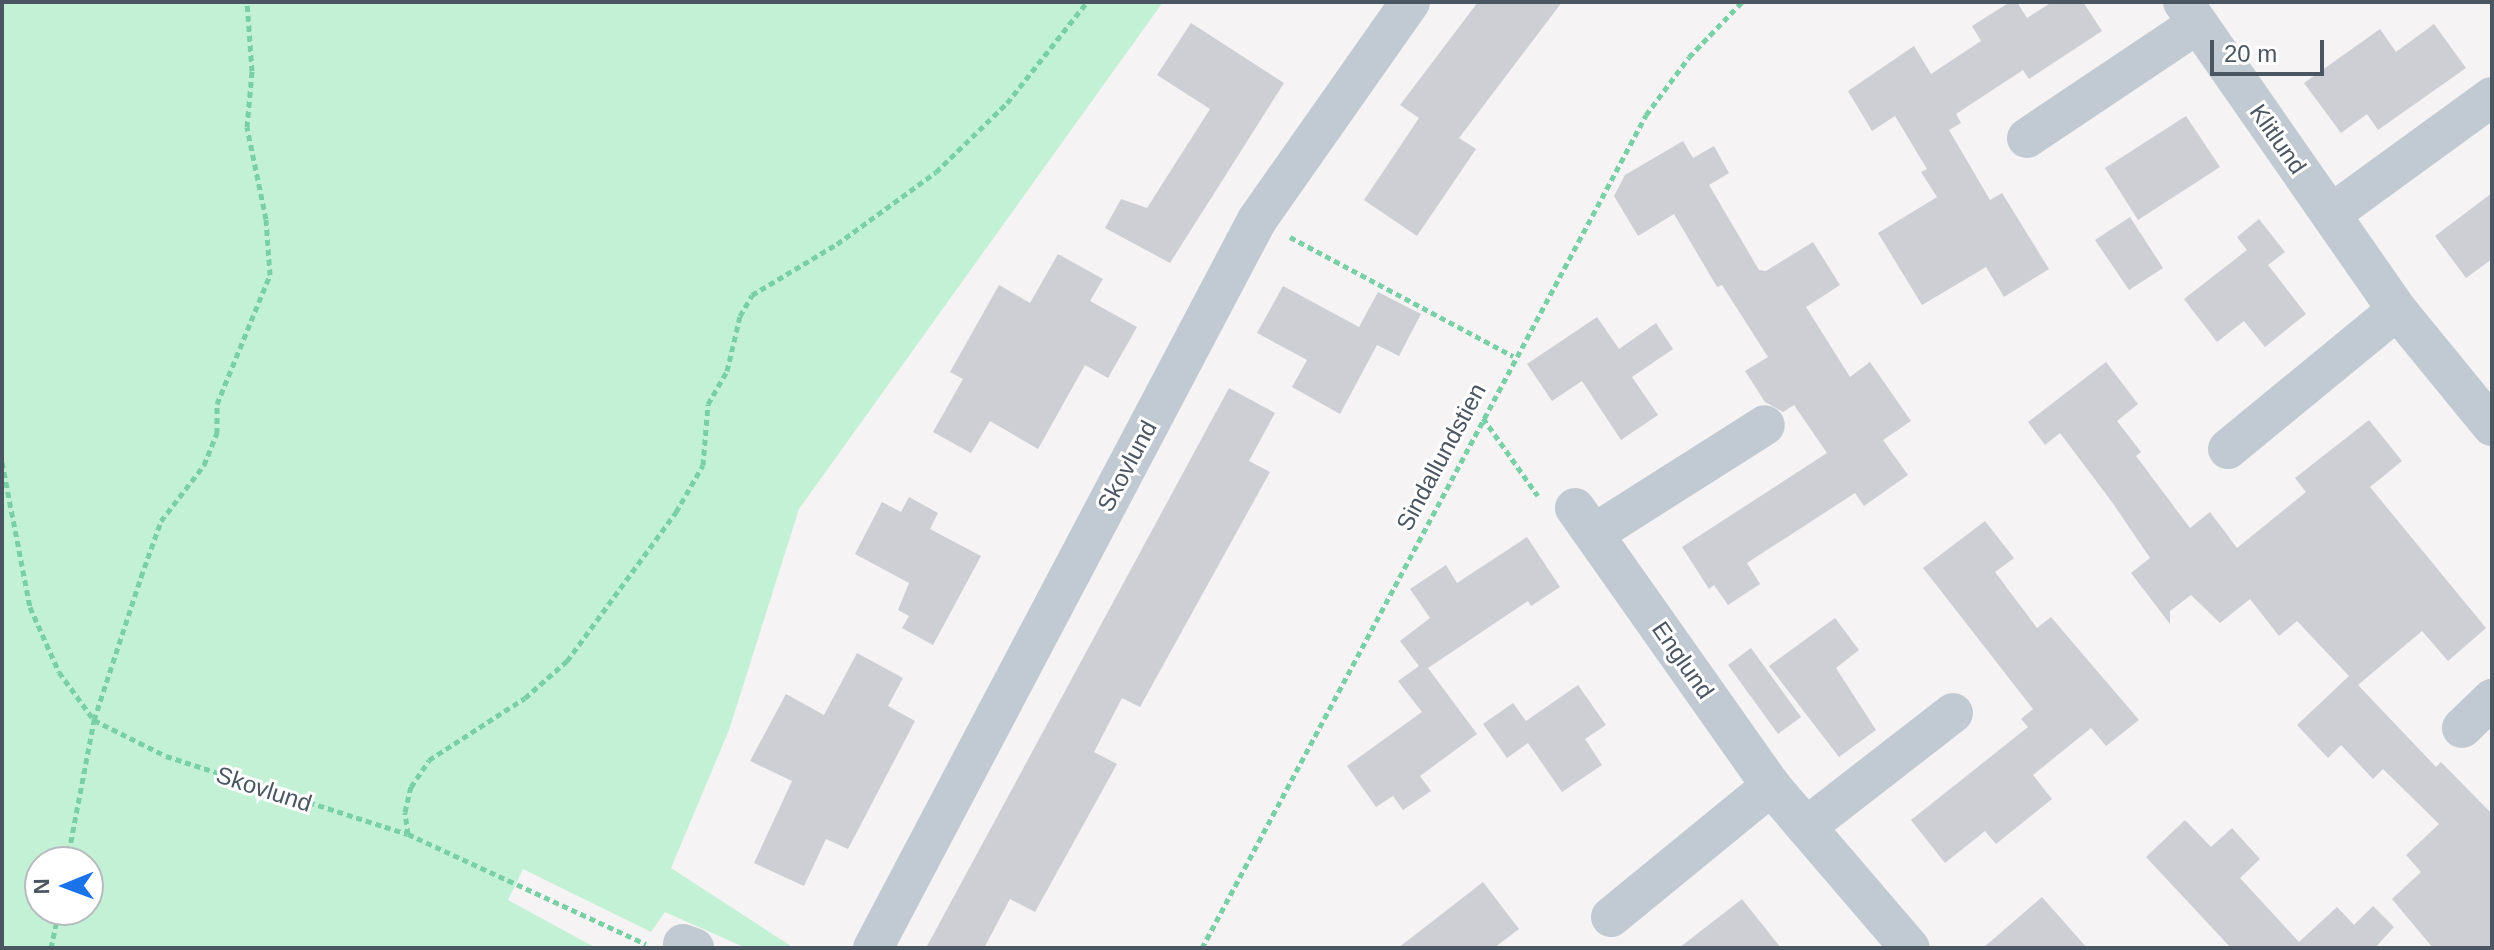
<!DOCTYPE html>
<html>
<head>
<meta charset="utf-8">
<style>
  body { margin:0 }
  #map { position:relative; width:2494px; height:950px; overflow:hidden; background:#f5f3f3; font-family:Helvetica,sans-serif }
  div>[style] { position:absolute }
  [style*='--x'] { left:calc(var(--x)*1px); top:calc(var(--y)*1px); width:calc(var(--w)*1px); rotate:calc(var(--a)*1deg) }
  .green>* { inset:0; background:#c3f1d5 }
  .building>* { inset:0; background:#cdcfd5 }
  .path>* { height:5px; margin-top:-2.5px; transform-origin:0; background:repeating-linear-gradient(90deg,#7ad0a6 0 6px,transparent 0 10px) }
  .street>* { height:40px; margin:-20px; padding:0 20px; transform-origin:20px; border-radius:20px; background:#c1cad2 }
  span { translate:-50% -50%; white-space:nowrap; text-align:center; line-height:1.15; -webkit-text-stroke:6px #fff; paint-order:stroke }
  .street-label { font-size:24px; color:#4a5661 }
  .frame { position:absolute; inset:0; border:4px solid #4a5661; pointer-events:none }
  .north { position:absolute; left:24px; top:846px; width:80px; height:80px; box-sizing:border-box; background:#fff; border:2px solid #b7bbc0; border-radius:50%; rotate:269deg; font-size:22px; font-weight:700; line-height:32px; text-align:center; color:#4a5661 }
  .north::after { content:''; display:block; margin:auto; width:28px; height:36px; background:#1a73e8; clip-path:polygon(50% 0,100% 100%,50% 72%,0 100%) }
  .scale { position:absolute; left:2210px; top:40px; width:114px; height:36px; box-sizing:border-box; border:4px solid #4a5661; border-top:0; padding-left:10px; font-size:24px; line-height:28px; white-space:nowrap; color:#4a5661; -webkit-text-stroke:6px #fff; paint-order:stroke }
</style>
</head>
<body>
<div id="map">
  <div class="green">
    <div style="clip-path:polygon(evenodd,2px 2px,1163px 2px,799px 509px,729px 730px,671px 868px,794px 948px,746px 948px,665px 912px,651px 932px,523px 869px,508px 900px,596px 948px,2px 948px,2px 2px,40px 862px,88px 862px,88px 910px,40px 910px,40px 862px)"></div>
  </div>
  <div class="building">
    <div style="clip-path:polygon(1478px 2px,1562px 2px,1459px 138px,1476px 149px,1417px 236px,1364px 200px,1419px 118px,1400px 105px)"></div>
    <div style="clip-path:polygon(2010px 2px,2017px 2px,2027px 18px,2052px 2px,2083px 2px,2102px 31px,2029px 79px,2023px 70px,1956px 114px,1961px 123px,1949px 130px,1990px 200px,2002px 193px,2049px 269px,2004px 297px,1986px 267px,1922px 305px,1878px 233px,1937px 197px,1921px 172px,1927px 169px,1895px 116px,1872px 131px,1848px 91px,1914px 46px,1931px 74px,1981px 41px,1972px 26px)"></div>
    <div style="clip-path:polygon(1191px 23px,1284px 83px,1170px 263px,1105px 228px,1121px 199px,1147px 208px,1210px 109px,1157px 75px)"></div>
    <div style="clip-path:polygon(2434px 24px,2466px 68px,2378px 130px,2367px 114px,2341px 133px,2304px 83px,2380px 29px,2396px 52px)"></div>
    <div style="clip-path:polygon(2186px 116px,2220px 167px,2138px 220px,2105px 168px)"></div>
    <div style="clip-path:polygon(1683px 141px,1693px 158px,1714px 146px,1729px 173px,1709px 185px,1759px 270px,1766px 271px,1813px 242px,1840px 285px,1806px 307px,1850px 377px,1870px 362px,1911px 421px,1883px 440px,1908px 475px,1864px 506px,1855px 493px,1747px 563px,1760px 584px,1728px 605px,1714px 585px,1709px 589px,1682px 547px,1827px 453px,1794px 405px,1783px 412px,1765px 402px,1745px 371px,1768px 357px,1722px 285px,1717px 287px,1674px 214px,1638px 236px,1614px 196px,1625px 175px)"></div>
    <div style="clip-path:polygon(2492px 193px,2492px 259px,2466px 278px,2435px 236px)"></div>
    <div style="clip-path:polygon(2130px 217px,2163px 268px,2129px 290px,2095px 240px)"></div>
    <div style="clip-path:polygon(2259px 219px,2285px 252px,2268px 265px,2306px 314px,2265px 347px,2244px 321px,2217px 342px,2184px 299px,2247px 250px,2237px 237px)"></div>
    <div style="clip-path:polygon(1058px 254px,1103px 279px,1090px 301px,1137px 327px,1108px 378px,1085px 365px,1038px 449px,990px 421px,971px 453px,933px 432px,963px 379px,950px 372px,999px 285px,1030px 303px)"></div>
    <div style="clip-path:polygon(1283px 286px,1359px 327px,1378px 292px,1421px 314px,1399px 356px,1377px 345px,1340px 414px,1292px 387px,1307px 360px,1257px 333px)"></div>
    <div style="clip-path:polygon(1597px 317px,1619px 349px,1656px 323px,1673px 349px,1632px 377px,1658px 415px,1621px 440px,1582px 381px,1552px 401px,1527px 364px)"></div>
    <div style="clip-path:polygon(2106px 362px,2138px 404px,2117px 421px,2141px 452px,2136px 456px,2190px 528px,2210px 512px,2237px 548px,2306px 492px,2295px 478px,2369px 420px,2402px 461px,2370px 487px,2486px 628px,2448px 661px,2422px 631px,2358px 685px,2436px 767px,2441px 762px,2492px 814px,2492px 948px,2433px 948px,2392px 899px,2421px 872px,2406px 855px,2439px 824px,2383px 769px,2373px 779px,2341px 745px,2328px 758px,2297px 725px,2349px 676px,2297px 621px,2279px 636px,2250px 599px,2220px 623px,2191px 595px,2170px 611px,2170px 624px,2131px 573px,2150px 558px,2112px 502px,2060px 433px,2045px 445px,2028px 422px)"></div>
    <div style="clip-path:polygon(1229px 388px,1275px 413px,1249px 461px,1270px 472px,1140px 707px,1122px 698px,1094px 752px,1117px 764px,1035px 912px,1010px 899px,984px 948px,926px 948px)"></div>
    <div style="clip-path:polygon(909px 497px,938px 513px,930px 529px,981px 556px,933px 645px,902px 628px,909px 616px,898px 610px,909px 583px,855px 554px,882px 502px,901px 512px)"></div>
    <div style="clip-path:polygon(1985px 521px,2014px 558px,1995px 572px,2037px 628px,2051px 617px,2139px 720px,2106px 746px,2091px 728px,2033px 775px,2052px 799px,1996px 844px,1985px 831px,1945px 863px,1911px 820px,2028px 727px,2021px 719px,2033px 709px,1923px 568px)"></div>
    <div style="clip-path:polygon(1527px 537px,1560px 587px,1531px 606px,1528px 601px,1428px 668px,1477px 734px,1420px 776px,1431px 791px,1403px 810px,1393px 796px,1376px 807px,1347px 766px,1422px 712px,1398px 681px,1419px 666px,1400px 641px,1430px 618px,1410px 589px,1446px 565px,1457px 583px)"></div>
    <div style="clip-path:polygon(1835px 618px,1859px 650px,1836px 668px,1876px 730px,1839px 757px,1769px 666px)"></div>
    <div style="clip-path:polygon(1751px 648px,1801px 717px,1778px 734px,1728px 665px)"></div>
    <div style="clip-path:polygon(857px 653px,903px 678px,888px 706px,915px 721px,848px 849px,826px 839px,804px 886px,754px 863px,792px 781px,750px 761px,786px 694px,824px 715px)"></div>
    <div style="clip-path:polygon(1578px 685px,1606px 725px,1585px 739px,1602px 765px,1562px 792px,1528px 743px,1507px 758px,1483px 724px,1513px 703px,1526px 721px)"></div>
    <div style="clip-path:polygon(2185px 820px,2211px 847px,2232px 828px,2260px 859px,2240px 878px,2299px 942px,2337px 907px,2354px 925px,2373px 906px,2394px 927px,2375px 948px,2231px 948px,2146px 857px)"></div>
    <div style="clip-path:polygon(1483px 882px,1519px 929px,1494px 948px,1398px 948px)"></div>
    <div style="clip-path:polygon(2042px 897px,2087px 948px,1983px 948px)"></div>
    <div style="clip-path:polygon(1742px 899px,1781px 948px,1679px 948px)"></div>
  </div>
  <div class="path">
    <div style="--x:1290;--y:237;--w:253;--a:28.1"></div>
    <div style="--x:1483;--y:418;--w:95;--a:54.8"></div>
    <div style="--x:2;--y:462;--w:148;--a:79.1"></div>
    <div style="--x:30;--y:607;--w:71;--a:66"></div>
    <div style="--x:59;--y:672;--w:59;--a:53.9"></div>
    <div style="--x:94;--y:720;--w:80;--a:26.6"></div>
    <div style="--x:166;--y:756;--w:254;--a:17.9"></div>
    <div style="--x:408;--y:834;--w:262;--a:24.8"></div>
    <div style="--x:408;--y:834;--w:22;--a:-98"></div>
    <div style="--x:405;--y:812;--w:26;--a:-77"></div>
    <div style="--x:411;--y:787;--w:32;--a:-56"></div>
    <div style="--x:429;--y:760;--w:114;--a:-32.9"></div>
    <div style="--x:525;--y:698;--w:56;--a:-41.4"></div>
    <div style="--x:567;--y:661;--w:185;--a:-53.8"></div>
    <div style="--x:676;--y:512;--w:54;--a:-60.1"></div>
    <div style="--x:703;--y:465;--w:61;--a:-85.3"></div>
    <div style="--x:708;--y:404;--w:38;--a:-60"></div>
    <div style="--x:727;--y:371;--w:57;--a:-76.7"></div>
    <div style="--x:740;--y:316;--w:24;--a:-60"></div>
    <div style="--x:752;--y:295;--w:99;--a:-31"></div>
    <div style="--x:837;--y:244;--w:122;--a:-36"></div>
    <div style="--x:936;--y:172;--w:99;--a:-44.2"></div>
    <div style="--x:1007;--y:103;--w:129;--a:-51.6"></div>
    <div style="--x:67;--y:862;--w:145;--a:-79.2"></div>
    <div style="--x:94;--y:720;--w:151;--a:-71.8"></div>
    <div style="--x:141;--y:577;--w:59;--a:-70.3"></div>
    <div style="--x:161;--y:521;--w:71;--a:-52.5"></div>
    <div style="--x:204;--y:465;--w:35;--a:-68"></div>
    <div style="--x:217;--y:433;--w:29;--a:-90"></div>
    <div style="--x:217;--y:404;--w:139;--a:-67.7"></div>
    <div style="--x:270;--y:275;--w:56;--a:-94.1"></div>
    <div style="--x:266;--y:219;--w:94;--a:-101.7"></div>
    <div style="--x:247;--y:127;--w:56;--a:-84.9"></div>
    <div style="--x:252;--y:71;--w:69;--a:-94.1"></div>
    <div style="--x:51;--y:948;--w:39;--a:-78"></div>
    <div style="--x:1202;--y:948;--w:944;--a:-61.94"></div>
    <div style="--x:1646;--y:115;--w:72;--a:-53.4"></div>
    <div style="--x:1689;--y:57;--w:76;--a:-46.1"></div>
  </div>
  <div class="street">
    <div style="--x:2183;--y:2;--w:375;--a:55.2"></div>
    <div style="--x:2397;--y:310;--w:150;--a:50.7"></div>
    <div style="--x:2027;--y:138;--w:205;--a:-33.8"></div>
    <div style="--x:2331;--y:214;--w:199;--a:-36"></div>
    <div style="--x:2228;--y:449;--w:219;--a:-39.4"></div>
    <div style="--x:1575;--y:508;--w:340;--a:54.8"></div>
    <div style="--x:1771;--y:786;--w:213;--a:49.4"></div>
    <div style="--x:1595;--y:533;--w:201;--a:-32.4"></div>
    <div style="--x:2462;--y:728;--w:42;--a:-44"></div>
    <div style="--x:1806;--y:827;--w:186;--a:-37.8"></div>
    <div style="--x:1611;--y:917;--w:207;--a:-39.3"></div>
    <div style="--x:683;--y:944;--w:12;--a:20"></div>
    <div style="--x:873;--y:948;--w:823;--a:-62.19"></div>
    <div style="--x:1257;--y:220;--w:266;--a:-54.9"></div>
  </div>
  <div class="street-label">
    <span style="left:2278px;top:139px;rotate:55deg">Klitlund</span>
    <span style="left:1441px;top:457px;rotate:-62deg">Sindallundstien</span>
    <span style="left:1127px;top:466px;rotate:-62deg">Skovlund</span>
    <span style="left:1683px;top:660px;rotate:55deg">Englund</span>
    <span style="left:264px;top:789px;rotate:18deg">Skovlund</span>
  </div>
  <div class="frame"></div>
  <div class="north">N</div>
  <div class="scale">20 m</div>
</div>
</body>
</html>
